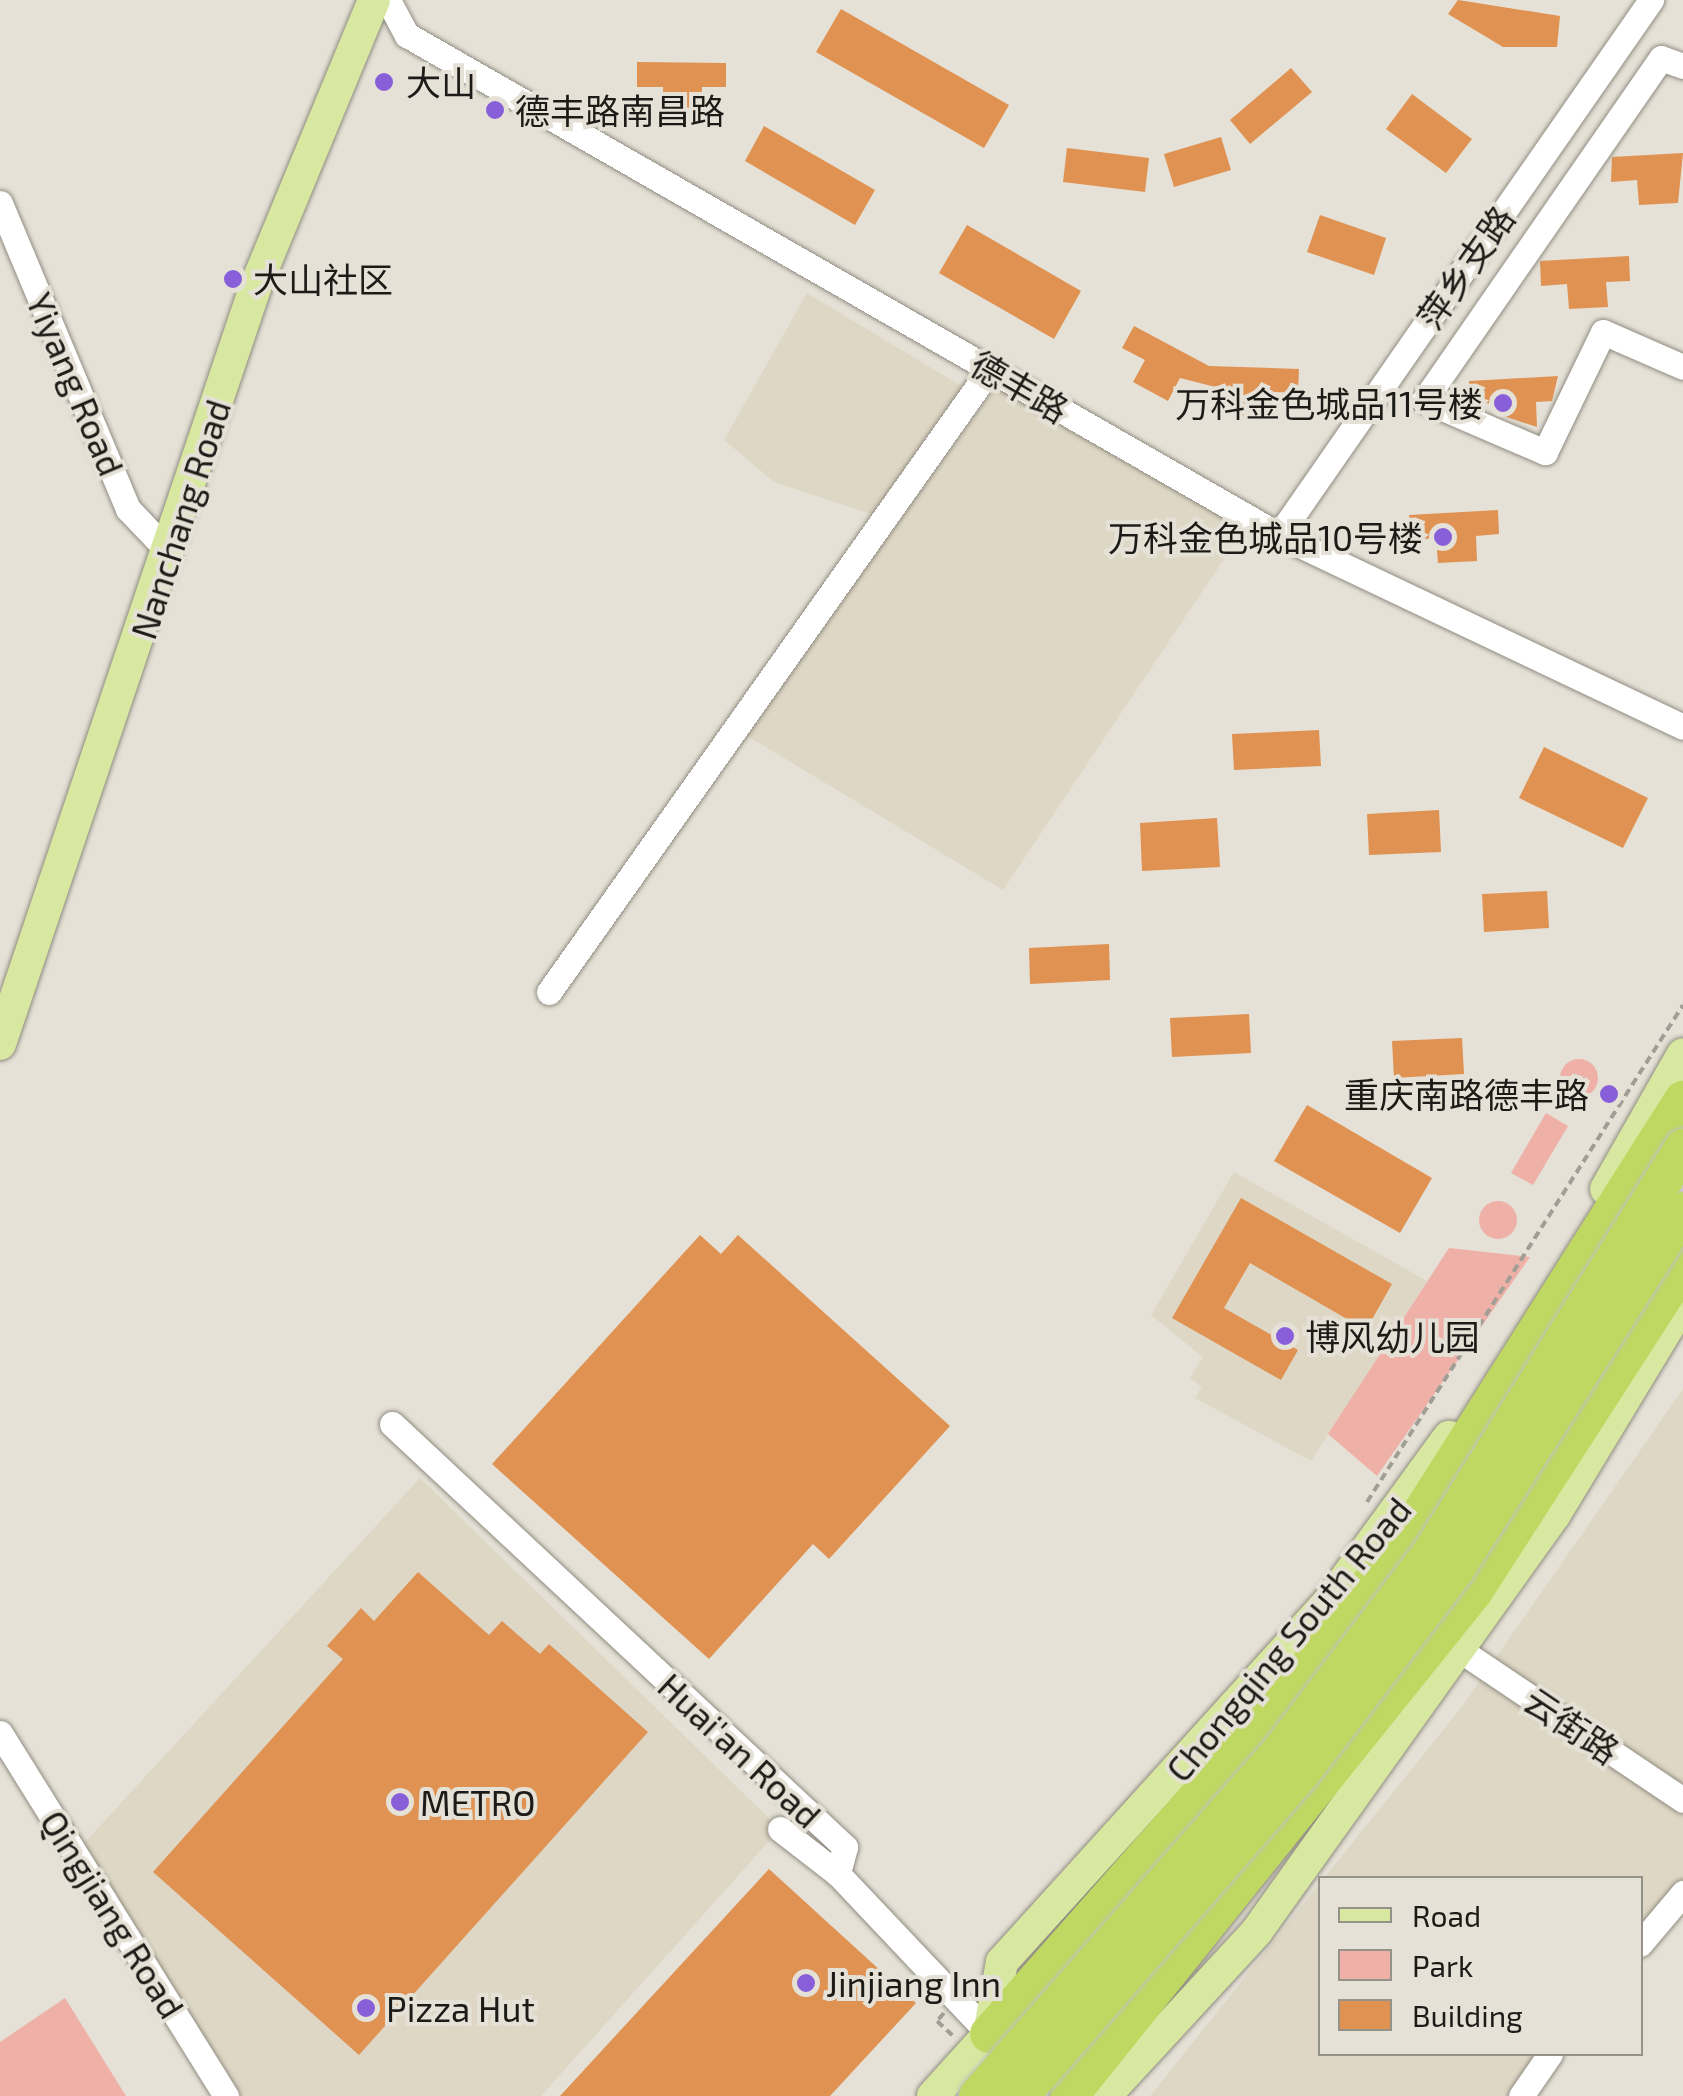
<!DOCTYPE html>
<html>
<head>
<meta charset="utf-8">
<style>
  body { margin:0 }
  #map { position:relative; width:1683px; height:2096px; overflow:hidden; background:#e5e1d6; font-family:"Exo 2","Noto Sans SC",sans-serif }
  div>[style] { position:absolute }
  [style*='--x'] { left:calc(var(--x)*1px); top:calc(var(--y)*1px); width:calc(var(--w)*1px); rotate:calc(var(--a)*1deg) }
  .built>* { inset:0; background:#ded7c5 }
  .green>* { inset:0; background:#eeb0a7 }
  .round { border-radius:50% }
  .building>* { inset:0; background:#df9252 }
  .path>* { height:4px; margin-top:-2px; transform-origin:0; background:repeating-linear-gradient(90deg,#a19e96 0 8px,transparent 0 13px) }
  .roads { filter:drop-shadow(0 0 2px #908c81) drop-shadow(0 0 2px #908c81) }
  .minor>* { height:25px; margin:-12.5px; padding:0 12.5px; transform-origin:12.5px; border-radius:12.5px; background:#fff }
  .major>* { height:32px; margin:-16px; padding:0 16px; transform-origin:16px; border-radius:16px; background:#d9e8a0 }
  .highway>* { height:38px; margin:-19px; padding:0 19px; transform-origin:19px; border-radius:19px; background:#bfd861 }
  .bridges { filter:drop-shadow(0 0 2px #bfbfbe) drop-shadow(0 0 2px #bfbfbe) }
  .highway-bridge>* { height:38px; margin:-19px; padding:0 19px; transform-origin:19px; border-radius:19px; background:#bfd861 }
  .dots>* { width:28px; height:28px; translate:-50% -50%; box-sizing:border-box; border:5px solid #e5e1d6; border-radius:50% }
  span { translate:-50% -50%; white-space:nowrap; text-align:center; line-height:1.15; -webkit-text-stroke:8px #e5e1d6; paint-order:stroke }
  .poi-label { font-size:35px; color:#1c1b17 }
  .left { translate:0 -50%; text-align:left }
  .right { translate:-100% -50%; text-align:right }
  .street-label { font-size:35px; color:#1c1b17 }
  .legend { position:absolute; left:1318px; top:1876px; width:325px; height:180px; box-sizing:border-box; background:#e5e1d6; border:2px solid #95928a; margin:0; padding:12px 18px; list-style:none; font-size:30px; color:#1c1b17 }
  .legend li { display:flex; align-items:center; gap:20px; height:50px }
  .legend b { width:50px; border:2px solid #95928a }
</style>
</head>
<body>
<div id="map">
  <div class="built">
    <div style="clip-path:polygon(807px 293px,968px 390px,874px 515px,774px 482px,724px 440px)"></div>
    <div style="clip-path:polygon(997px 386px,1244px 529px,1003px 890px,744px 734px)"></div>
    <div style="clip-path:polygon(1234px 1172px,1427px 1281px,1311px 1461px,1195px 1398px,1202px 1387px,1190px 1378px,1203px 1357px,1151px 1315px)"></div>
    <div style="clip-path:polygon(1683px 1389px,1683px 1893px,1641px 1944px,1640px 1878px,1324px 1878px,1460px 1709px)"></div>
    <div style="clip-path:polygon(420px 1478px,780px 1829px,541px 2096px,226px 2096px,75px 1853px)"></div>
    <div style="clip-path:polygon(1320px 1883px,1320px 2054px,1550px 2054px,1522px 2096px,1150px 2096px)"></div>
  </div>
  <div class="green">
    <div class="round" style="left:1560px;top:1059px;width:38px;height:38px"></div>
    <div style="clip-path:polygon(1546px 1113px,1568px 1126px,1533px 1185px,1511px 1173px)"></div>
    <div class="round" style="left:1479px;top:1201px;width:38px;height:38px"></div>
    <div style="clip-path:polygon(1449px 1248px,1530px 1257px,1377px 1476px,1328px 1434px)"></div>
    <div style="clip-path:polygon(65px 1998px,126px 2096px,0 2096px,0 2042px)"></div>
  </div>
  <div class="building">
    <div style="clip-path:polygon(1458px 0,1560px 16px,1557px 47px,1503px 47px,1448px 14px)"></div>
    <div style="clip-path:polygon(841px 9px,1009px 105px,984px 148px,816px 52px)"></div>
    <div style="clip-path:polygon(637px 62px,726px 63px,726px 87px,702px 87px,702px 112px,663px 112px,663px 87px,637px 87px)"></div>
    <div style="clip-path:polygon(1291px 68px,1312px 92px,1250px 144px,1230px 120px)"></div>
    <div style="clip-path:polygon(1412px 94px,1472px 139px,1446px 173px,1386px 129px)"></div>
    <div style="clip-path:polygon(764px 126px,875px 190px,855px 225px,745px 161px)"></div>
    <div style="clip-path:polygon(1221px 137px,1231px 170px,1174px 187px,1164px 154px)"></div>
    <div style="clip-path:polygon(1067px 148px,1149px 158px,1145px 192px,1063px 182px)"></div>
    <div style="clip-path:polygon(1683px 153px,1678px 203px,1639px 205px,1637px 180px,1611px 182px,1612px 157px)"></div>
    <div style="clip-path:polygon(1320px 215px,1386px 238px,1374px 275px,1307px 252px)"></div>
    <div style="clip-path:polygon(967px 225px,1081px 291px,1054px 339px,939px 273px)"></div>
    <div style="clip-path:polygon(1629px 256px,1630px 281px,1606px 282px,1608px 307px,1569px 309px,1567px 284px,1541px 286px,1540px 261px)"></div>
    <div style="clip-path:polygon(1134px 326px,1209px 366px,1299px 369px,1298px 393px,1274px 392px,1273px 418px,1234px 417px,1235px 392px,1180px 378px,1168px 401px,1133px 382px,1145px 360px,1122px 348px)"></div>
    <div style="clip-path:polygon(1558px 376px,1552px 401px,1536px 402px,1537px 427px,1497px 414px,1497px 404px,1470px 402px,1469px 381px)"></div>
    <div style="clip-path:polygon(1498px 510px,1499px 534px,1476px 536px,1477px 561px,1438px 563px,1436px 538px,1411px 540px,1409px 515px)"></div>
    <div style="clip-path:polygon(1319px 730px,1321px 766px,1234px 770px,1232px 734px)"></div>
    <div style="clip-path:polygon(1544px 747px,1648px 798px,1623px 848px,1519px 798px)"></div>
    <div style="clip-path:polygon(1439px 810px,1441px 852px,1369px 855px,1367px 814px)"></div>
    <div style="clip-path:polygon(1217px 818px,1220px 867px,1142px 871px,1140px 823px)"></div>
    <div style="clip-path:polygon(1547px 891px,1549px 928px,1484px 932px,1482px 894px)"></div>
    <div style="clip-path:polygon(1109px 944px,1110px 980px,1030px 984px,1029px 948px)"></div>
    <div style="clip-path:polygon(1249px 1014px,1251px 1053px,1172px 1057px,1170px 1018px)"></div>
    <div style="clip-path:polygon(1462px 1038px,1464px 1074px,1394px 1078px,1392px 1041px)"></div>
    <div style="clip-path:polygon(1307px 1105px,1432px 1178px,1400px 1233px,1274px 1161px)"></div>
    <div style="clip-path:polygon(1241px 1198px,1392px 1284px,1366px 1330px,1250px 1263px,1224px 1308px,1298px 1350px,1281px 1380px,1172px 1318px)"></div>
    <div style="clip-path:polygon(700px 1235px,721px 1254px,738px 1235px,950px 1426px,829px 1559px,813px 1544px,709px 1659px,492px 1464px)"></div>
    <div style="clip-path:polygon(418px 1572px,489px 1635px,502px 1621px,540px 1654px,549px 1644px,648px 1732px,359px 2055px,153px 1872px,343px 1659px,327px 1646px,361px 1608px,374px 1621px)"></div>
    <div style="clip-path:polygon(769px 1869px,916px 2003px,830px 2096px,560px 2096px)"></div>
  </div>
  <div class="path">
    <div style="--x:1367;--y:1502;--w:589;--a:-57.55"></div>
    <div style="--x:944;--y:2013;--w:11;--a:131"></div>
    <div style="--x:937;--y:2021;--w:21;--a:43"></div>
  </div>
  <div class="roads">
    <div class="minor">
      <div style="--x:388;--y:0;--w:40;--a:62"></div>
      <div style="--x:407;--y:35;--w:1005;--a:29.83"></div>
      <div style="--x:1279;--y:535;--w:447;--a:25.4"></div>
      <div style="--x:1683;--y:66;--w:23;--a:-160"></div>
      <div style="--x:1661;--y:58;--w:416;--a:124.7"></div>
      <div style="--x:1424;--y:400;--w:132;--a:23.3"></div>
      <div style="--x:1545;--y:452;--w:133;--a:-64.2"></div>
      <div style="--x:1603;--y:332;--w:87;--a:23.6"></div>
      <div style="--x:0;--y:203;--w:332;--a:67.3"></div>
      <div style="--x:128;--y:509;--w:61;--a:46.3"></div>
      <div style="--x:1279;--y:535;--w:652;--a:-55.19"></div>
      <div style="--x:549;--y:992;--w:763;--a:-54.71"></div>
      <div style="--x:392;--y:1424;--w:620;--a:43.04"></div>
      <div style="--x:845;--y:1847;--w:28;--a:105"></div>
      <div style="--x:838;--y:1874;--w:231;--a:46.6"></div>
      <div style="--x:1460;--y:1650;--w:269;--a:33.9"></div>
      <div style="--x:0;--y:1733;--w:428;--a:58.1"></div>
      <div style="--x:780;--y:1829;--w:73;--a:37.8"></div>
      <div style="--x:1640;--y:1944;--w:67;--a:-49.9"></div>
      <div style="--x:1521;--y:2096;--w:51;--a:-55.4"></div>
    </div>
    <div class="major">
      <div style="--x:0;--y:1044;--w:801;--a:-71.36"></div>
      <div style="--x:256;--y:285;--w:308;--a:-67.5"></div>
      <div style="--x:1606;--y:1189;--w:155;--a:-60.3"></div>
      <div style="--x:933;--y:2096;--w:84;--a:-47.9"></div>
      <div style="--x:989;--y:2034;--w:73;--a:-79.8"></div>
      <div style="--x:1002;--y:1962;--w:488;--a:-47.8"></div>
      <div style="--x:1330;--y:1600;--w:202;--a:-53.9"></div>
      <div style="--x:1105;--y:2096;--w:224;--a:-47.3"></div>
      <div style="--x:1257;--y:1931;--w:513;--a:-54.45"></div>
      <div style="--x:1555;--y:1514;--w:247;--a:-58.8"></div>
    </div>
    <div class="highway">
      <div style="--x:989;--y:2034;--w:449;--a:-48.6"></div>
      <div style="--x:1286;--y:1697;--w:217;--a:-53.4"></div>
      <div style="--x:1415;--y:1523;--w:501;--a:-57.64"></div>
      <div style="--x:1069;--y:2096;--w:647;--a:-51.27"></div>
      <div style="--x:1474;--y:1591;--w:386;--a:-57.2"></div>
    </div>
  </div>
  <div class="bridges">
    <div class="highway-bridge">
      <div style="--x:978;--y:2096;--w:459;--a:-48.7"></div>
      <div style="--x:1281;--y:1751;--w:250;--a:-52.8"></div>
      <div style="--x:1432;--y:1552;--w:476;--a:-58.1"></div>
      <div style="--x:1020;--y:2096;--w:428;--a:-49"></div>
      <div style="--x:1301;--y:1773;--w:255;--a:-52.8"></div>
      <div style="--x:1455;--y:1570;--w:425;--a:-57.6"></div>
    </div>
  </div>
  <div class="dots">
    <div style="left:384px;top:82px;background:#885fd9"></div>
    <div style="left:495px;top:110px;background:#885fd9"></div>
    <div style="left:233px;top:279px;background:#885fd9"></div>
    <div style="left:1503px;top:403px;background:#885fd9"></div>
    <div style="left:1443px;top:537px;background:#885fd9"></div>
    <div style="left:1609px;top:1094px;background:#885fd9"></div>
    <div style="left:1285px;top:1336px;background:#885fd9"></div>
    <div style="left:400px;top:1802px;background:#885fd9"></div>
    <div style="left:806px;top:1983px;background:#885fd9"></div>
    <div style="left:366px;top:2008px;background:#885fd9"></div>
  </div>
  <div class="poi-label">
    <span class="left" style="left:406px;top:82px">大山</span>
    <span class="left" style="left:515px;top:110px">德丰路南昌路</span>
    <span class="left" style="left:253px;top:279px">大山社区</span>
    <span class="right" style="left:1483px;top:403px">万科金色城品11号楼</span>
    <span class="right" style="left:1423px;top:537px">万科金色城品10号楼</span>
    <span class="right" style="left:1589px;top:1094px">重庆南路德丰路</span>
    <span class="left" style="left:1305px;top:1336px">博风幼儿园</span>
    <span class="left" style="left:420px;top:1802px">METRO</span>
    <span class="left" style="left:826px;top:1983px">Jinjiang Inn</span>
    <span class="left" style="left:386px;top:2008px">Pizza Hut</span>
  </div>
  <div class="street-label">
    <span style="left:1465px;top:267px;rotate:-55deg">萍乡支路</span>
    <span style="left:76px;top:384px;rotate:67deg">Yiyang Road</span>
    <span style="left:1020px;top:386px;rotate:30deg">德丰路</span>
    <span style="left:180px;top:519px;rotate:-72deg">Nanchang Road</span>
    <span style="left:1288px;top:1639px;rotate:-50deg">Chongqing South Road</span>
    <span style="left:1572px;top:1725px;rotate:34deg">云街路</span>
    <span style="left:740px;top:1750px;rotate:43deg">Huai'an Road</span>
    <span style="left:113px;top:1914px;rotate:58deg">Qingjiang Road</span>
  </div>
  <ul class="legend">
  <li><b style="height:12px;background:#d9e8a0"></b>Road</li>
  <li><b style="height:28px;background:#eeb0a7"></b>Park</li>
  <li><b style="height:28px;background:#df9252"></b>Building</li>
  </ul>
</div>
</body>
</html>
